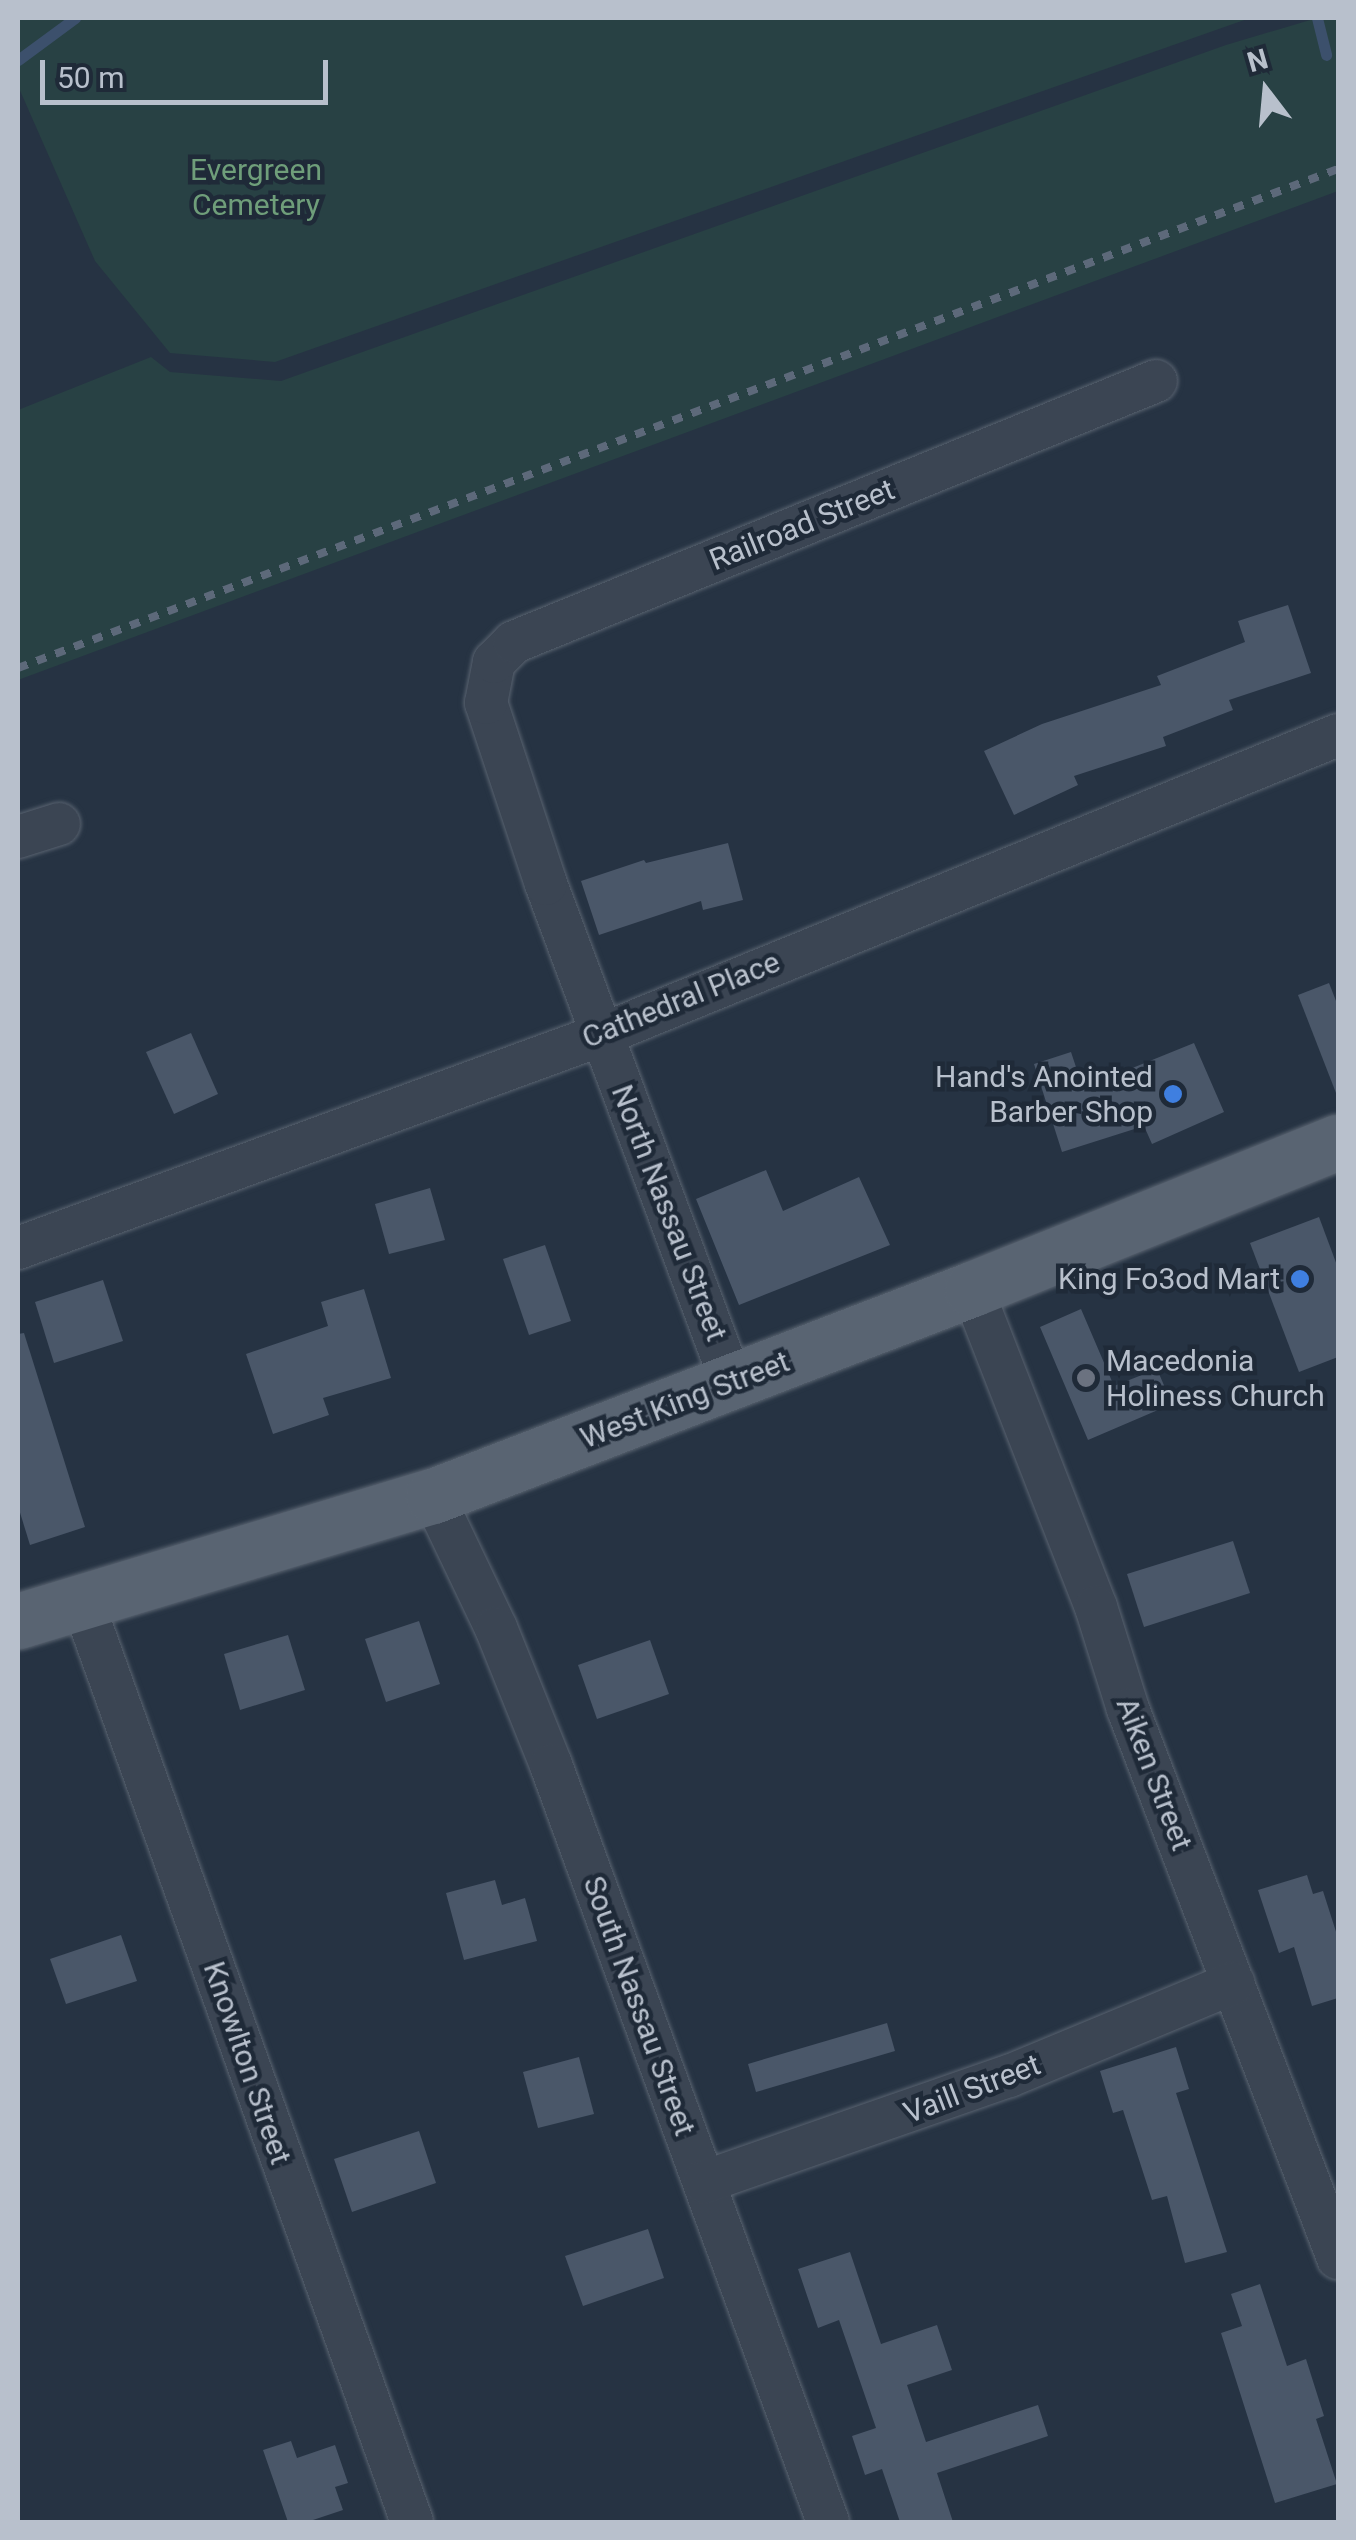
<!DOCTYPE html>
<html>
<head>
<meta charset="utf-8">
<style>
  body { margin:0 }
  #map { position:relative; width:1356px; height:2540px; overflow:hidden; background:#263343; font-family:Roboto,sans-serif }
  div>[style] { position:absolute }
  [style*='--x'] { left:calc(var(--x)*1px); top:calc(var(--y)*1px); width:calc(var(--w)*1px); rotate:calc(var(--a)*1deg) }
  .green>* { inset:0; background:#284144 }
  .stream>* { height:11px; margin:-5.5px; padding:0 5.5px; transform-origin:5.5px; border-radius:5.5px; background:#3c506c }
  .building>* { inset:0; background:#4a5769 }
  .roads { filter:drop-shadow(0 0 2px #596370) drop-shadow(0 0 2px #596370) }
  .street>* { height:42px; margin:-21px; padding:0 21px; transform-origin:21px; border-radius:21px; background:#3b4553 }
  .primary>* { height:55px; margin:-27.5px; padding:0 27.5px; transform-origin:27.5px; border-radius:27.5px; background:#596472 }
  .rail>* { height:8px; margin-top:-4px; transform-origin:0; background:repeating-linear-gradient(90deg,#5d697a 0 10px,transparent 0 20px) }
  .dots>* { width:28px; height:28px; translate:-50% -50%; box-sizing:border-box; border:5px solid #1f2a38; border-radius:50% }
  span { translate:-50% -50%; white-space:nowrap; text-align:center; line-height:1.15; -webkit-text-stroke:9px #1f2a38; paint-order:stroke }
  .park-label { font-size:30px; color:#6f9e7a }
  .street-label { font-size:30px; color:#b8c0cc }
  .poi-label { font-size:30px; color:#b8c0cc }
  .right { translate:-100% -50%; text-align:right }
  .left { translate:0 -50%; text-align:left }
  .frame { position:absolute; inset:0; border:20px solid #b8c0cc; pointer-events:none }
  .north { position:absolute; left:1216px; top:40px; width:100px; height:100px; -webkit-text-stroke:8px #1f2a38; paint-order:stroke; rotate:344deg; font-size:28px; font-weight:700; line-height:40px; text-align:center; color:#b8c0cc }
  .north::after { content:''; display:block; margin:auto; width:35px; height:45px; background:#b8c0cc; clip-path:polygon(50% 0,100% 100%,50% 72%,0 100%) }
  .scale { position:absolute; left:40px; top:60px; width:288px; height:45px; box-sizing:border-box; border:5px solid #b8c0cc; border-top:0; padding-left:12px; font-size:30px; line-height:35px; white-space:nowrap; color:#b8c0cc; -webkit-text-stroke:8px #1f2a38; paint-order:stroke }
</style>
</head>
<body>
<div id="map">
  <div class="green">
    <div style="clip-path:polygon(18px 18px,1250px 18px,275px 362px,170px 353px,95px 261px,18px 86px)"></div>
    <div style="clip-path:polygon(1317px 18px,1338px 18px,1338px 191px,18px 680px,18px 410px,151px 357px,170px 372px,281px 381px,1226px 45px)"></div>
  </div>
  <div class="stream">
    <div style="--x:1317;--y:18;--w:38;--a:76"></div>
    <div style="--x:18;--y:60;--w:71;--a:-36.4"></div>
  </div>
  <div class="building">
    <div style="clip-path:polygon(1288px 605px,1311px 673px,1229px 700px,1233px 710px,1163px 737px,1166px 746px,1074px 776px,1078px 785px,1014px 815px,984px 751px,1042px 724px,1161px 685px,1157px 676px,1245px 642px,1238px 621px)"></div>
    <div style="clip-path:polygon(728px 843px,743px 900px,703px 910px,701px 901px,599px 935px,581px 881px,644px 860px,646px 863px)"></div>
    <div style="clip-path:polygon(1329px 983px,1338px 1006px,1336px 1093px,1298px 995px)"></div>
    <div style="clip-path:polygon(191px 1033px,218px 1094px,174px 1114px,146px 1052px)"></div>
    <div style="clip-path:polygon(1194px 1043px,1224px 1112px,1152px 1144px,1144px 1126px,1062px 1152px,1034px 1064px,1071px 1052px,1083px 1088px)"></div>
    <div style="clip-path:polygon(766px 1170px,783px 1211px,859px 1177px,890px 1245px,739px 1305px,696px 1199px)"></div>
    <div style="clip-path:polygon(430px 1188px,445px 1240px,389px 1254px,375px 1204px)"></div>
    <div style="clip-path:polygon(1319px 1217px,1338px 1268px,1338px 1357px,1299px 1372px,1250px 1243px)"></div>
    <div style="clip-path:polygon(545px 1245px,571px 1321px,529px 1335px,503px 1259px)"></div>
    <div style="clip-path:polygon(103px 1280px,123px 1341px,54px 1363px,35px 1302px)"></div>
    <div style="clip-path:polygon(364px 1289px,391px 1378px,323px 1398px,329px 1415px,273px 1434px,246px 1354px,328px 1326px,321px 1302px)"></div>
    <div style="clip-path:polygon(1081px 1309px,1114px 1386px,1157px 1369px,1172px 1404px,1088px 1440px,1040px 1327px)"></div>
    <div style="clip-path:polygon(24px 1333px,85px 1527px,30px 1545px,18px 1506px,18px 1334px)"></div>
    <div style="clip-path:polygon(1233px 1541px,1250px 1593px,1144px 1627px,1127px 1574px)"></div>
    <div style="clip-path:polygon(419px 1621px,440px 1684px,386px 1702px,365px 1639px)"></div>
    <div style="clip-path:polygon(288px 1635px,305px 1690px,240px 1710px,224px 1654px)"></div>
    <div style="clip-path:polygon(650px 1640px,669px 1694px,597px 1719px,578px 1665px)"></div>
    <div style="clip-path:polygon(1307px 1875px,1313px 1894px,1323px 1891px,1338px 1938px,1338px 1998px,1312px 2006px,1294px 1947px,1279px 1953px,1258px 1890px)"></div>
    <div style="clip-path:polygon(495px 1880px,502px 1905px,525px 1898px,537px 1941px,464px 1960px,446px 1893px)"></div>
    <div style="clip-path:polygon(121px 1935px,137px 1981px,66px 2004px,50px 1959px)"></div>
    <div style="clip-path:polygon(887px 2023px,895px 2051px,756px 2092px,748px 2064px)"></div>
    <div style="clip-path:polygon(1176px 2047px,1189px 2089px,1176px 2093px,1227px 2252px,1185px 2263px,1167px 2196px,1152px 2200px,1123px 2110px,1113px 2113px,1100px 2071px)"></div>
    <div style="clip-path:polygon(579px 2057px,594px 2114px,538px 2128px,523px 2072px)"></div>
    <div style="clip-path:polygon(419px 2131px,436px 2183px,352px 2212px,334px 2159px)"></div>
    <div style="clip-path:polygon(648px 2229px,664px 2278px,583px 2306px,565px 2256px)"></div>
    <div style="clip-path:polygon(850px 2252px,881px 2344px,937px 2325px,952px 2370px,907px 2385px,926px 2442px,1038px 2405px,1048px 2436px,937px 2473px,953px 2522px,900px 2522px,882px 2469px,865px 2475px,852px 2436px,876px 2428px,839px 2320px,818px 2328px,798px 2269px)"></div>
    <div style="clip-path:polygon(1260px 2284px,1287px 2366px,1306px 2359px,1324px 2416px,1316px 2419px,1337px 2484px,1275px 2503px,1221px 2333px,1242px 2326px,1231px 2294px)"></div>
    <div style="clip-path:polygon(291px 2441px,297px 2458px,335px 2445px,348px 2483px,335px 2487px,343px 2510px,307px 2522px,288px 2522px,263px 2450px)"></div>
  </div>
  <div class="roads">
    <div class="street">
      <div style="--x:18;--y:837;--w:43;--a:-17.6"></div>
      <div style="--x:18;--y:1248;--w:621;--a:-20.07"></div>
      <div style="--x:601;--y:1035;--w:796;--a:-22.15"></div>
      <div style="--x:972;--y:1289;--w:341;--a:68.7"></div>
      <div style="--x:1096;--y:1607;--w:107;--a:72.6"></div>
      <div style="--x:1128;--y:1709;--w:588;--a:69.07"></div>
      <div style="--x:732;--y:1383;--w:533;--a:-110.44"></div>
      <div style="--x:546;--y:884;--w:191;--a:-108.3"></div>
      <div style="--x:486;--y:703;--w:42;--a:-79"></div>
      <div style="--x:494;--y:662;--w:28;--a:-45"></div>
      <div style="--x:514;--y:642;--w:693;--a:-22.12"></div>
      <div style="--x:433;--y:1496;--w:146;--a:64.5"></div>
      <div style="--x:496;--y:1628;--w:148;--a:68.1"></div>
      <div style="--x:551;--y:1765;--w:806;--a:69.9"></div>
      <div style="--x:83;--y:1603;--w:976;--a:70.3"></div>
      <div style="--x:704;--y:2182;--w:323;--a:-19.2"></div>
      <div style="--x:1009;--y:2076;--w:243;--a:-22.5"></div>
    </div>
    <div class="primary">
      <div style="--x:18;--y:1621;--w:433;--a:-16.8"></div>
      <div style="--x:433;--y:1496;--w:577;--a:-21.01"></div>
      <div style="--x:972;--y:1289;--w:394;--a:-21.9"></div>
    </div>
  </div>
  <div class="rail">
    <div style="--x:18;--y:668;--w:1411;--a:-20.71"></div>
  </div>
  <div class="dots">
    <div style="left:1173px;top:1094px;background:#3f7fe0"></div>
    <div style="left:1300px;top:1279px;background:#3f7fe0"></div>
    <div style="left:1086px;top:1378px;background:#6b7280"></div>
  </div>
  <div class="park-label">
    <span style="left:256px;top:187px">Evergreen<br>Cemetery</span>
  </div>
  <div class="street-label">
    <span style="left:802px;top:525px;rotate:-22deg">Railroad Street</span>
    <span style="left:681px;top:1000px;rotate:-22deg">Cathedral Place</span>
    <span style="left:669px;top:1213px;rotate:69deg">North Nassau Street</span>
    <span style="left:685px;top:1400px;rotate:-21deg">West King Street</span>
    <span style="left:1154px;top:1774px;rotate:69deg">Aiken Street</span>
    <span style="left:639px;top:2006px;rotate:70deg">South Nassau Street</span>
    <span style="left:247px;top:2063px;rotate:71deg">Knowlton Street</span>
    <span style="left:972px;top:2089px;rotate:-21deg">Vaill Street</span>
  </div>
  <div class="poi-label">
    <span class="right" style="left:1153px;top:1094px">Hand's Anointed<br>Barber Shop</span>
    <span class="right" style="left:1280px;top:1279px">King Fo3od Mart</span>
    <span class="left" style="left:1106px;top:1378px">Macedonia<br>Holiness Church</span>
  </div>
  <div class="frame"></div>
  <div class="north">N</div>
  <div class="scale">50 m</div>
</div>
</body>
</html>
